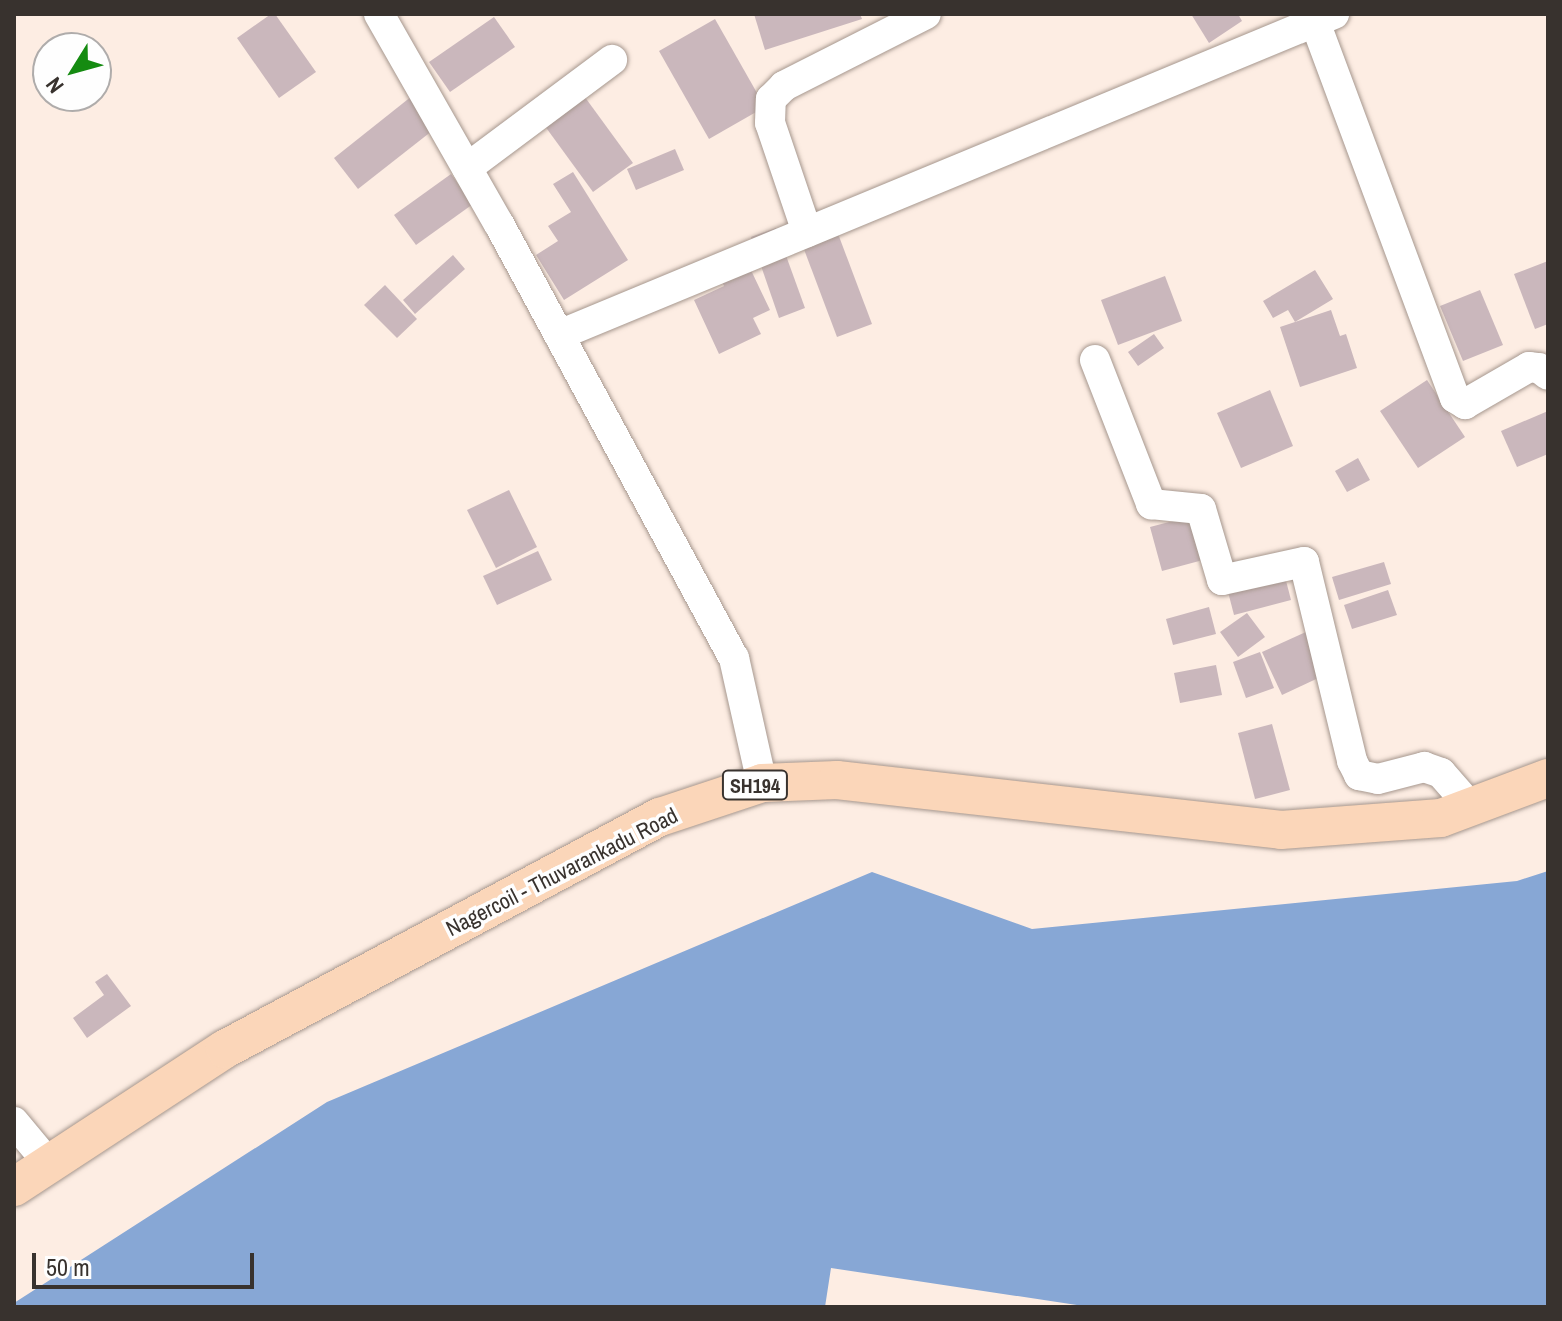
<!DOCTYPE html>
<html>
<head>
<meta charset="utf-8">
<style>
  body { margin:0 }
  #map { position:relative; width:1562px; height:1321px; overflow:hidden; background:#fdede3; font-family:"Archivo Narrow",sans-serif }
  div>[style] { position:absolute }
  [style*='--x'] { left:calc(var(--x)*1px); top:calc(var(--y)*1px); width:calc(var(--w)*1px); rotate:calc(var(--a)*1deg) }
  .water>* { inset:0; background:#87a7d5 }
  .building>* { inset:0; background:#cab7bc }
  .roads { filter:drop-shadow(0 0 2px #a6978e) drop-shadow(0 0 2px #a6978e) }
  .minor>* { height:30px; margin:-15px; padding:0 15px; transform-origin:15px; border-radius:15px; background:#fff }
  .major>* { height:38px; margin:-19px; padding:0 19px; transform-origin:19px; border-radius:19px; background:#fbd6b9 }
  span { translate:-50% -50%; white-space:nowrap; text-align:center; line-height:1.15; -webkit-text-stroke:7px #fefefe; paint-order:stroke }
  .shield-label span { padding:2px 6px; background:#fefefe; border:2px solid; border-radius:6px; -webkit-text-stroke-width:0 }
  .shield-label { font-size:20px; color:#38322e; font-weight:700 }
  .street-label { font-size:22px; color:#38322e }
  .frame { position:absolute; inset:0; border:16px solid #38322e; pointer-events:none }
  .north { position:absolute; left:32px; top:32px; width:80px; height:80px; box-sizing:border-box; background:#fefefe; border:2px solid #afacab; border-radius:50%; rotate:233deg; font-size:22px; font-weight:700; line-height:32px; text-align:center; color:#38322e }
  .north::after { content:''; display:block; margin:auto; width:28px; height:36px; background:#158b11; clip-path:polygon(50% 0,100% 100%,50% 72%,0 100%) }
  .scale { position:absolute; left:32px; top:1253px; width:222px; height:36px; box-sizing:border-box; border:4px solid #38322e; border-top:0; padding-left:10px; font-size:24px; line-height:28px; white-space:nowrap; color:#38322e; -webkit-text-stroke:6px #fefefe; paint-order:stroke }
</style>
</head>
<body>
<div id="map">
  <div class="water">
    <div style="clip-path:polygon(1548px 871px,1548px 1307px,1090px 1307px,831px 1268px,825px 1307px,14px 1307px,14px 1303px,327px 1102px,872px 872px,1032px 929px,1517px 881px)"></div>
  </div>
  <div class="building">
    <div style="clip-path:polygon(271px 14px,275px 14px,316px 72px,279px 98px,237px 38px)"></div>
    <div style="clip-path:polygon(754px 14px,860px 14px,862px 19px,765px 50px)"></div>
    <div style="clip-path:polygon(1191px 14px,1238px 14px,1242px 21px,1209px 43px)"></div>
    <div style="clip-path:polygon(494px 17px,515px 47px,450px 92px,429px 62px)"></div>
    <div style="clip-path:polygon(715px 19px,765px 107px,709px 139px,659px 51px)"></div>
    <div style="clip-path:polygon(579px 89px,633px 163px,593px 192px,539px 118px)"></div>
    <div style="clip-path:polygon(412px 96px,437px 127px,358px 189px,334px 158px)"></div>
    <div style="clip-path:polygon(675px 149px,684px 170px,636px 190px,627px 169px)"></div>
    <div style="clip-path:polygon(573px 172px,628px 260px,564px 300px,536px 255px,558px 241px,548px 226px,571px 212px,553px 184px)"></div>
    <div style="clip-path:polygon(451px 174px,473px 204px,416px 245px,394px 215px)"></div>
    <div style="clip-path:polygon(776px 228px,805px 308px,779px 318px,751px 237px)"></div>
    <div style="clip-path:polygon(837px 231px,872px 324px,837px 337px,802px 244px)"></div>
    <div style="clip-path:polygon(739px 245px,770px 310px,753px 318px,761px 334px,719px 354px,694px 300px,724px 286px,711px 258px)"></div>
    <div style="clip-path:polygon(453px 255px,465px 269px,415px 314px,403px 300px)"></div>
    <div style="clip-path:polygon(1548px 261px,1548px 324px,1535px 329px,1514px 274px)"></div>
    <div style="clip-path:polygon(1315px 270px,1333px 299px,1295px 322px,1288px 310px,1273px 318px,1263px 301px)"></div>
    <div style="clip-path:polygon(1165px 276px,1182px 321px,1118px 345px,1101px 300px)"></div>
    <div style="clip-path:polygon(385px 285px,417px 319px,397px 338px,364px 305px)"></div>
    <div style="clip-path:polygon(1480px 290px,1503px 345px,1463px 361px,1440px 306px)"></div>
    <div style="clip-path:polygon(1331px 310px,1340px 336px,1346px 334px,1357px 368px,1300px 387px,1280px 327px)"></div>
    <div style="clip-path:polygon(1154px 334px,1164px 348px,1138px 366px,1128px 352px)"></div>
    <div style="clip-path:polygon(1427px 380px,1465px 437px,1418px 468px,1380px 411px)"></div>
    <div style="clip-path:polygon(1270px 390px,1293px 446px,1241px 468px,1217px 413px)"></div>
    <div style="clip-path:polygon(1548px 411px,1548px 454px,1517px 467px,1501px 431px)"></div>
    <div style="clip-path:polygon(1358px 458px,1370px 480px,1347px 492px,1335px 471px)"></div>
    <div style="clip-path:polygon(509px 490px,537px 547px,496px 568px,467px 510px)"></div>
    <div style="clip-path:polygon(1192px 516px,1203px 560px,1162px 571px,1150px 527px)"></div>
    <div style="clip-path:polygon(538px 551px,552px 580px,497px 605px,483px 576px)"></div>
    <div style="clip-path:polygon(1384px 562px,1391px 584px,1339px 600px,1332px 577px)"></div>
    <div style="clip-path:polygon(1284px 573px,1291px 600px,1234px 615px,1227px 588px)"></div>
    <div style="clip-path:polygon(1388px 590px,1397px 615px,1352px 629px,1344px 605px)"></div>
    <div style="clip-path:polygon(1209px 607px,1216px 634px,1173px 645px,1166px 619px)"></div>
    <div style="clip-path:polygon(1247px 613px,1265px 637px,1238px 657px,1220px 632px)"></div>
    <div style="clip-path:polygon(1308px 631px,1329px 673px,1282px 695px,1262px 652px)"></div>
    <div style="clip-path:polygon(1260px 652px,1274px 688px,1246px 698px,1233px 662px)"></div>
    <div style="clip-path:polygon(1216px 665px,1222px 695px,1180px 703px,1174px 673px)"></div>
    <div style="clip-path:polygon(1272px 724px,1290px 790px,1255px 799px,1238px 733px)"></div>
    <div style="clip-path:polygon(107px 974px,131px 1006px,87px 1038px,73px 1018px,104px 995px,95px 982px)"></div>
  </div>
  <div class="roads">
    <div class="minor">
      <div style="--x:379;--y:14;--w:242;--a:60.3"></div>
      <div style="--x:499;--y:224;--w:494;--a:61.6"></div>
      <div style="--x:734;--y:658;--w:128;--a:77.4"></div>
      <div style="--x:1315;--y:22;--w:401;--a:69.6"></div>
      <div style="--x:1455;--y:398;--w:12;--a:31"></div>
      <div style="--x:1465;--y:404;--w:74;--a:-30"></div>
      <div style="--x:1529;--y:367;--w:10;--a:6"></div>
      <div style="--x:1539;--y:368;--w:11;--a:38"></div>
      <div style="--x:467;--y:168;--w:181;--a:-36.7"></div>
      <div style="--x:807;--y:232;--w:115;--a:-108.7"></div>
      <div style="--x:770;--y:123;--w:24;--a:-88"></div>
      <div style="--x:771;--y:99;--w:18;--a:-45"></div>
      <div style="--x:784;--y:86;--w:159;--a:-26.9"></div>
      <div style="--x:559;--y:335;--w:839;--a:-22.5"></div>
      <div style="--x:1095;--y:360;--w:155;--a:68.7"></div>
      <div style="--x:1151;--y:504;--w:50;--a:5.7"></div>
      <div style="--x:1201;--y:509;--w:74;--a:73.5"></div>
      <div style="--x:1222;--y:580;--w:84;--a:-12.4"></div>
      <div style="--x:1304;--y:562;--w:205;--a:76.4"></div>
      <div style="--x:1352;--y:761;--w:16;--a:63"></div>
      <div style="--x:1359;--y:775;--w:19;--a:12"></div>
      <div style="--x:1378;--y:779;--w:48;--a:-14.6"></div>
      <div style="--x:1424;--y:767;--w:18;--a:19"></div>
      <div style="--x:1441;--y:773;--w:44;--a:48.7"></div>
      <div style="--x:14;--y:1122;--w:55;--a:50.2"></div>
    </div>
    <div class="major">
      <div style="--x:14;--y:1187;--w:252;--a:-33.2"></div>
      <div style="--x:225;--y:1049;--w:493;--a:-28.1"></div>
      <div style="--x:660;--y:817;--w:108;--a:-18.4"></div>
      <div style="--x:762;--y:783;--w:75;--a:-2.3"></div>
      <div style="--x:837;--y:780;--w:447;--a:6.4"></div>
      <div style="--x:1281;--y:830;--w:160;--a:-4.3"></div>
      <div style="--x:1441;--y:818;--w:114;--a:-20.5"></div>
    </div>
  </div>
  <div class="shield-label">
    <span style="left:755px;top:785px">SH194</span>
  </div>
  <div class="street-label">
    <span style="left:562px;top:872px;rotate:-27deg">Nagercoil - Thuvarankadu Road</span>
  </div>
  <div class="frame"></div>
  <div class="north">N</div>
  <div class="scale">50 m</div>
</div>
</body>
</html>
